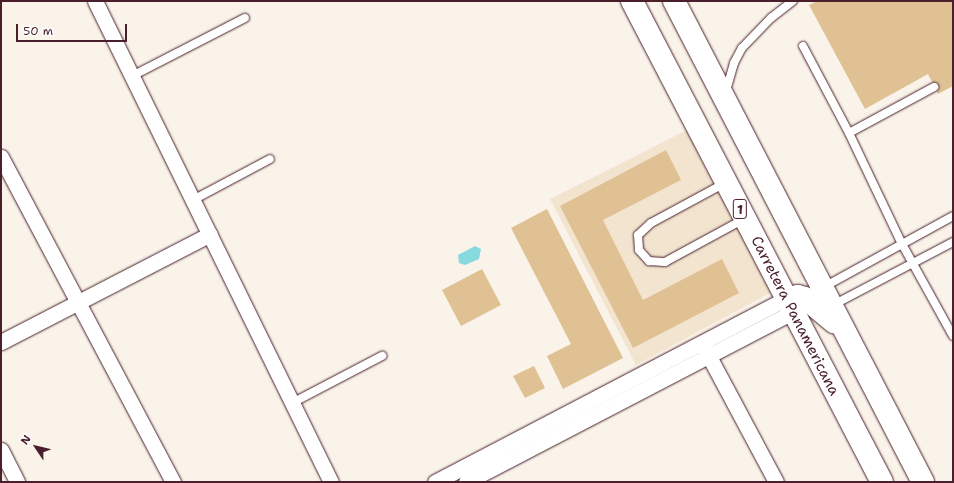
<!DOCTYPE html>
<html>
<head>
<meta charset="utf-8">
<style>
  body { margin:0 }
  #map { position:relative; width:954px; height:483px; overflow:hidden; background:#f9f3e9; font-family:"Shantell Sans",sans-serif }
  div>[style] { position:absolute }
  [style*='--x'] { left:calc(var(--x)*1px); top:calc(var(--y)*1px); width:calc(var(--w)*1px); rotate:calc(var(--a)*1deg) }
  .built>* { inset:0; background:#f2e4cf }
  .water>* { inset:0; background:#88d9de }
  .building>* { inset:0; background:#e0c193 }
  .roads { filter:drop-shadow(0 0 1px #4a1f2b) drop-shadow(0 0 1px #4a1f2b) }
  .lane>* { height:8px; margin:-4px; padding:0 4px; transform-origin:4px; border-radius:4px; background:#fff }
  .street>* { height:15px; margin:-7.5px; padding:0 7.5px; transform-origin:7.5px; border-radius:7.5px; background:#fff }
  .highway>* { height:22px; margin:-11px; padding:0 11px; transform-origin:11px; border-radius:11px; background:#fff }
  span { translate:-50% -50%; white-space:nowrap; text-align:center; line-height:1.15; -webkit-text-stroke:4px #fff; paint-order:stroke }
  .shield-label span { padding:1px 3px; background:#fff; border:1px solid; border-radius:3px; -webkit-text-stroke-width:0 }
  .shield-label { font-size:14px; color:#4a1f2b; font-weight:700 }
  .street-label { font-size:15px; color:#4a1f2b }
  .frame { position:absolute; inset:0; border:2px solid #4a1f2b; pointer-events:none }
  .north { position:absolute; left:16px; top:427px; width:40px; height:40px; -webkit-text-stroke:3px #fff; paint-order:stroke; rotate:305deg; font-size:11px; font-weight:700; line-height:16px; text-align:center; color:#4a1f2b }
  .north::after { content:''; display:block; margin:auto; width:14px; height:18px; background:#4a1f2b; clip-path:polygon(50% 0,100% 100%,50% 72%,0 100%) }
  .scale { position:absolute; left:16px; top:24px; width:111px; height:18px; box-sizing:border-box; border:2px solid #4a1f2b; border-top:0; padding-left:5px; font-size:12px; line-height:14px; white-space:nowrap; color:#4a1f2b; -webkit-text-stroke:3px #fff; paint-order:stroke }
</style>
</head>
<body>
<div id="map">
  <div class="built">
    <div style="clip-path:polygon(687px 130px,772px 292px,636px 365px,550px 199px)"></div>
  </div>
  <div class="water">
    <div style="clip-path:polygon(475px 246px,481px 249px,479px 259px,465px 265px,459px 263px,458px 255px)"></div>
  </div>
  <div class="building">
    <div style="clip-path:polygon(817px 1px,953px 1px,953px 86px,938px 94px,928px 74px,865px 109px,809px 5px)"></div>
    <div style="clip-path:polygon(666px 150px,681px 180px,603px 220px,643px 300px,722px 259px,739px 293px,633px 348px,560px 206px)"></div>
    <div style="clip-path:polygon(547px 209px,623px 358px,563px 389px,547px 356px,571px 344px,511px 228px)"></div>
    <div style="clip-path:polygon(482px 269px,501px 305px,461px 326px,442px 290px)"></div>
    <div style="clip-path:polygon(534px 366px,545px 388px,525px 398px,513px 376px)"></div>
  </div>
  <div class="roads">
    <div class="lane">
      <div style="--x:803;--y:46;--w:98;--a:62.1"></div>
      <div style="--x:849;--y:133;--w:123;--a:64.5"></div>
      <div style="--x:902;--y:244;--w:105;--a:61"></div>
      <div style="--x:132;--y:76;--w:127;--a:-27.2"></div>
      <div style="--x:726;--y:91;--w:29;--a:-74"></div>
      <div style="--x:734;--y:63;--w:17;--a:-62"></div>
      <div style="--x:742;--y:48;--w:42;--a:-46"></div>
      <div style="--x:771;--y:18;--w:28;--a:-38"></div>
      <div style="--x:849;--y:133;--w:97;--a:-28.4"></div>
      <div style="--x:725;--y:183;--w:84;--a:151.6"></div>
      <div style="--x:651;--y:223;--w:18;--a:137"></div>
      <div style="--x:638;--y:235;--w:15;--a:86"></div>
      <div style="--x:639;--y:250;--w:15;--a:48"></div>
      <div style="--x:649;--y:261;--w:16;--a:4"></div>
      <div style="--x:665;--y:262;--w:90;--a:-28.6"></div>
      <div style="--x:193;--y:200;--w:87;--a:-28"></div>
      <div style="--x:822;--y:288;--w:149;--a:-28.8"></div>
      <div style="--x:833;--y:305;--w:136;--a:-27.7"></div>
      <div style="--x:292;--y:403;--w:102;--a:-27.6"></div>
    </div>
    <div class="street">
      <div style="--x:95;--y:1;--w:536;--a:63.87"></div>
      <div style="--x:1;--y:157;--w:368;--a:62.1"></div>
      <div style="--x:1;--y:342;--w:235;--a:-27.3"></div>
      <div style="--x:704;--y:347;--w:153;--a:61.9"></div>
      <div style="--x:1;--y:450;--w:36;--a:63"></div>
      <div style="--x:435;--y:482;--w:397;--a:-27.6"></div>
      <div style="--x:466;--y:482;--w:369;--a:-27.5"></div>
    </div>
    <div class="highway">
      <div style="--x:632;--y:1;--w:542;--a:62.54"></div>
      <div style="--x:674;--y:1;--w:542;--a:62.63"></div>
      <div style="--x:787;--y:298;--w:11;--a:-10"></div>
      <div style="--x:798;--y:296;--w:7;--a:16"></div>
      <div style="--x:805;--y:298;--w:38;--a:40"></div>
    </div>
  </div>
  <div class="shield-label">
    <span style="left:740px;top:209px">1</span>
  </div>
  <div class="street-label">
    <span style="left:795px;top:316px;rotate:63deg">Carretera Panamericana</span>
  </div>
  <div class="frame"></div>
  <div class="north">N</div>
  <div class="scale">50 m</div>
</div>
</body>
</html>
